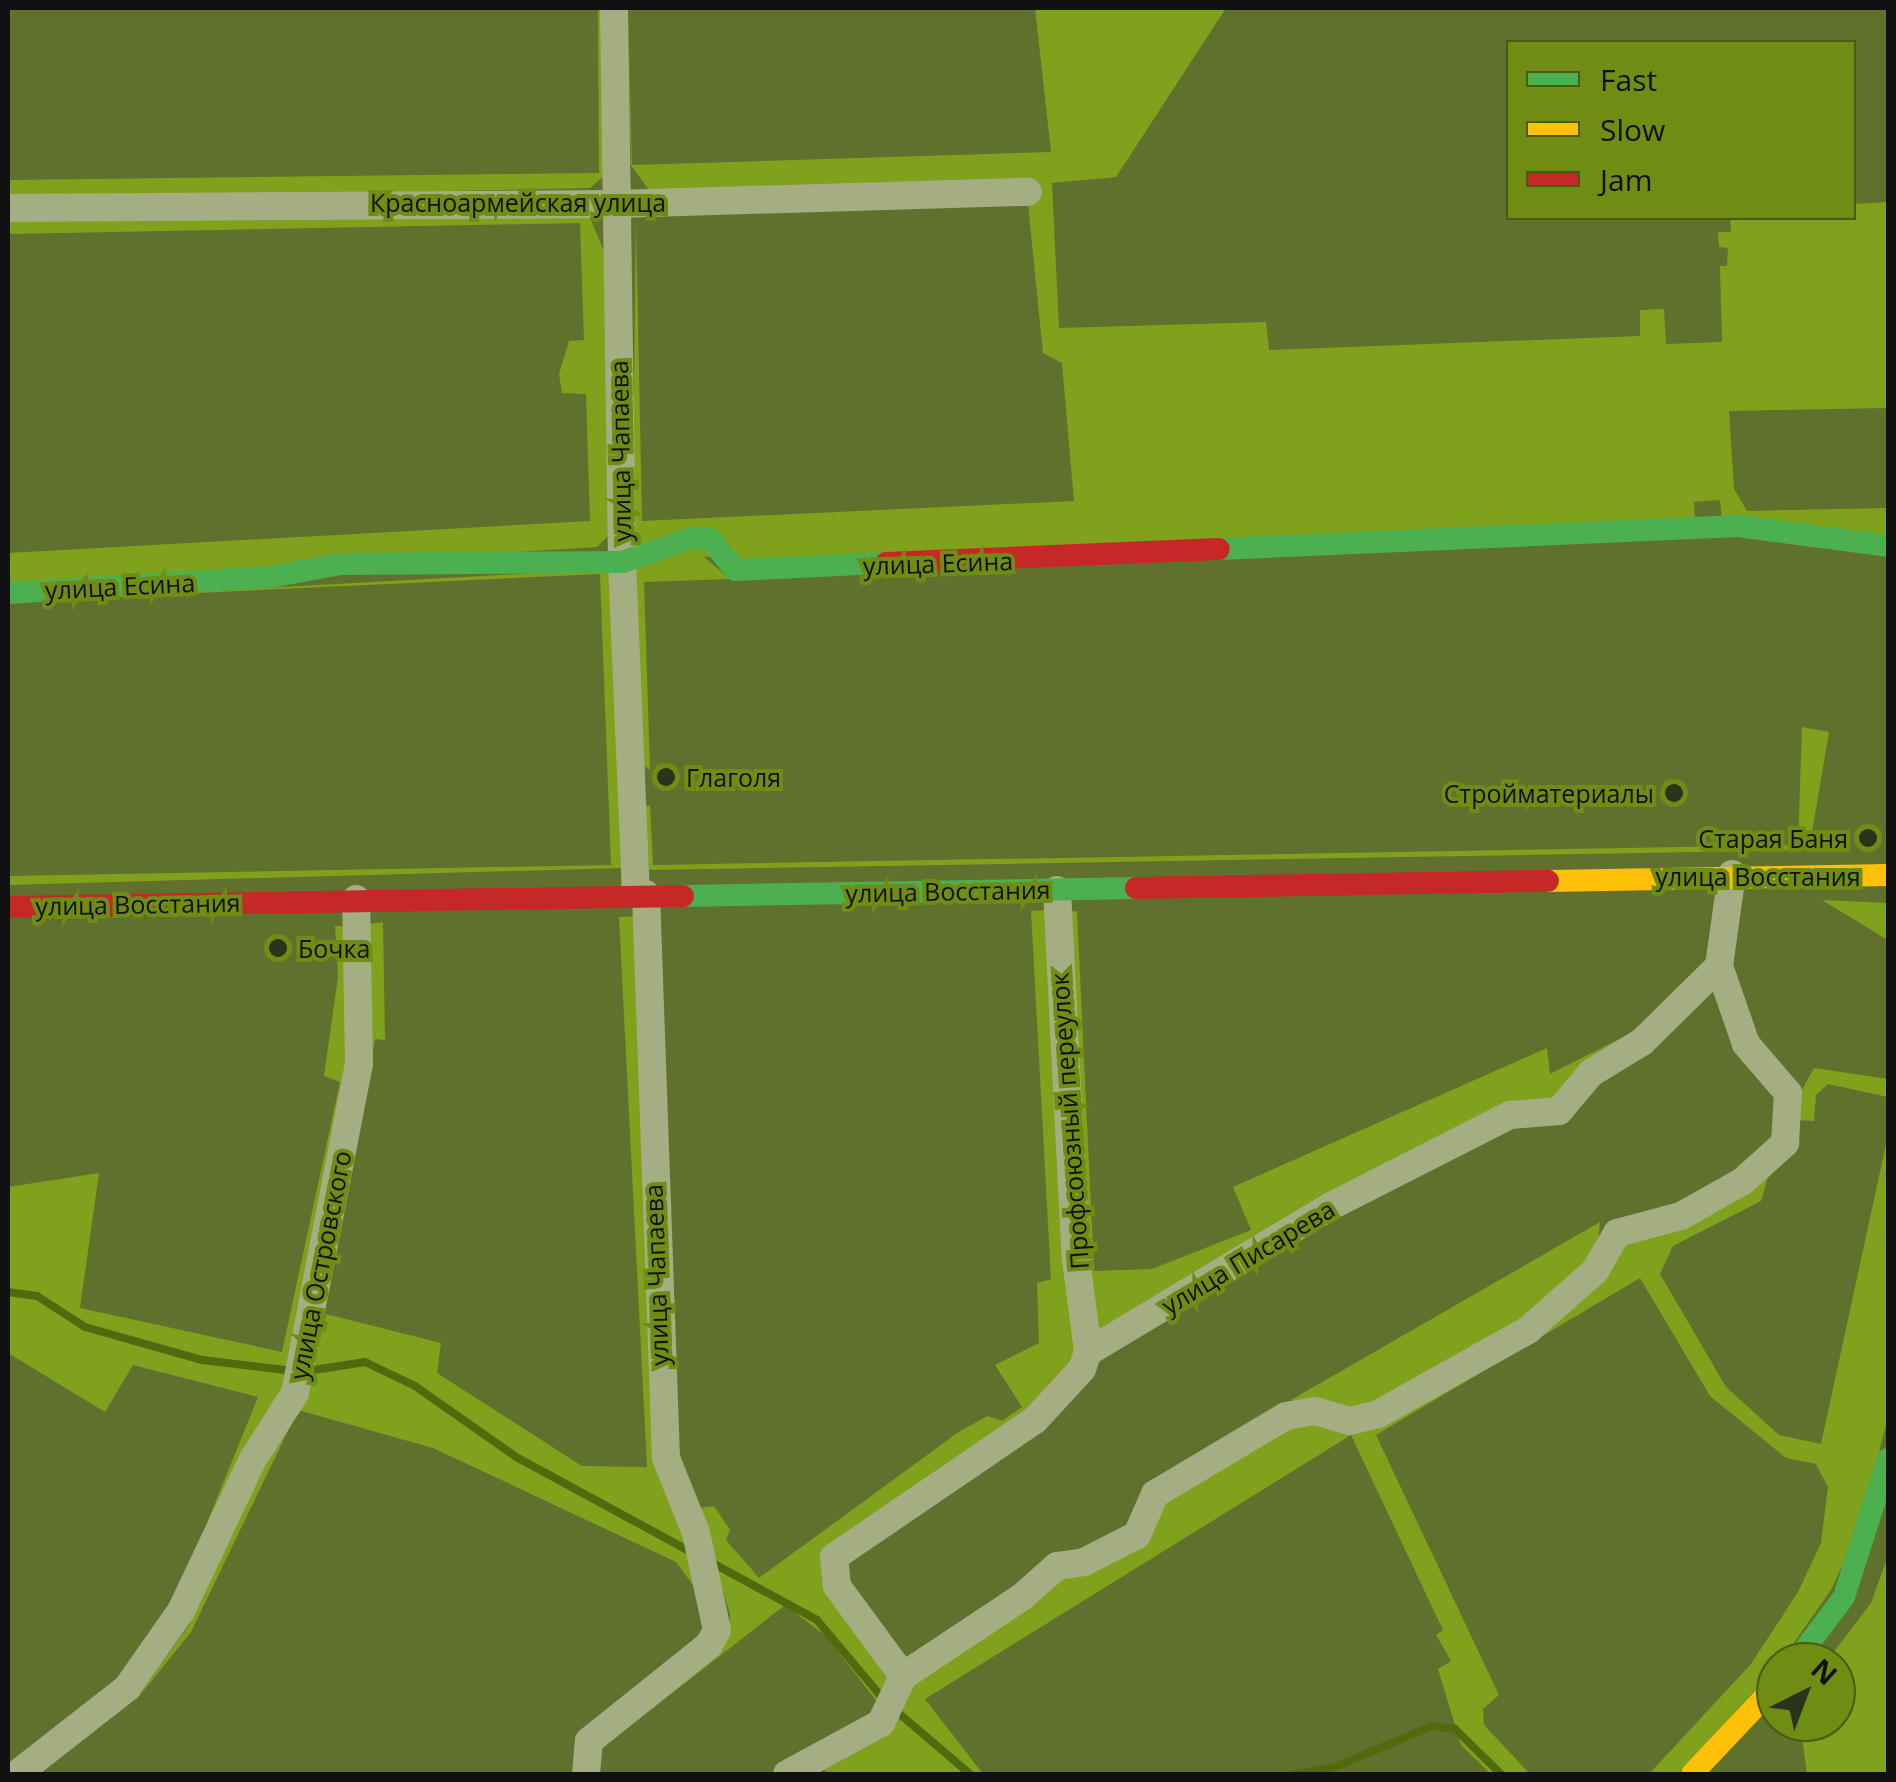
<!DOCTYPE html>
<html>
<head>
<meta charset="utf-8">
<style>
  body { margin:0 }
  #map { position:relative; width:1896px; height:1782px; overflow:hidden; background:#60712e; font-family:"Open Sans",sans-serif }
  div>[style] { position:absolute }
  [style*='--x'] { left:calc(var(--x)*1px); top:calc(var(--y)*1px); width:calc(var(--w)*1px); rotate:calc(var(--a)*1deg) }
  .green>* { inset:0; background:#80a11c }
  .stream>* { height:8px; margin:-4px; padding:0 4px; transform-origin:4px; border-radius:4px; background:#516a0e }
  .street>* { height:28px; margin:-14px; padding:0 14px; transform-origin:14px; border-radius:14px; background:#a4ae82 }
  .fast>* { height:22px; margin:-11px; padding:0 11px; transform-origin:11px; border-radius:11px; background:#4caf50 }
  .slow>* { height:22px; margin:-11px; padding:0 11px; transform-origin:11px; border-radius:11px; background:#ffc107 }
  .jam>* { height:22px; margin:-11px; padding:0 11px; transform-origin:11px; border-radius:11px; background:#c62828 }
  .dots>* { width:28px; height:28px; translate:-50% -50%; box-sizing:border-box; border:5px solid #6e8d12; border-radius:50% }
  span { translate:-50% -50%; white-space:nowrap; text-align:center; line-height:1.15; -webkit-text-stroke:8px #6e8d12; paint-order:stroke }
  .street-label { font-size:25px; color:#111 }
  .poi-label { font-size:25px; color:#111 }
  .left { translate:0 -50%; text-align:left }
  .right { translate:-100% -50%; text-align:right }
  .frame { position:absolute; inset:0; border:10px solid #111; pointer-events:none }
  .legend { position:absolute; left:1506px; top:40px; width:350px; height:180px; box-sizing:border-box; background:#6e8d12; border:2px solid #495b12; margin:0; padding:12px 18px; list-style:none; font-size:30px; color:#111 }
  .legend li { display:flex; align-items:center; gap:20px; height:50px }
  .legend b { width:50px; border:2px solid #495b12 }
  .north { position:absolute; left:1756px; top:1642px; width:100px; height:100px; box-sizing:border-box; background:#6e8d12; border:2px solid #495b12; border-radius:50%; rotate:42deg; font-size:28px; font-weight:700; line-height:40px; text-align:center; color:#111 }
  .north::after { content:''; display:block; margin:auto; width:35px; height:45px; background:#2d331b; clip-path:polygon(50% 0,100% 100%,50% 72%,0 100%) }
</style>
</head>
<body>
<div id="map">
  <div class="green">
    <div style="clip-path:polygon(598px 8px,605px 8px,605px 175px,590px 188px,8px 200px,8px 180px,599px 173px)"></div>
    <div style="clip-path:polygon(628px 8px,632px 165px,1051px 152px,1035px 8px,1226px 8px,1116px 177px,1052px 183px,1059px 328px,1266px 322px,1269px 350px,1640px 336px,1640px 310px,1664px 309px,1666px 344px,1722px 342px,1720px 266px,1727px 266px,1728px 248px,1719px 247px,1718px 232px,1731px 232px,1730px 218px,1854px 218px,1854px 204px,1888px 202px,1888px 408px,1729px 411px,1734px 489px,1747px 511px,1888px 508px,1888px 540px,1722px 519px,1720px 500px,1694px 502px,1695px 520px,739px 561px,632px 547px,636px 220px,642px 521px,1074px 501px,1062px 363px,1043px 353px,1028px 204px,649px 190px,631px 165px)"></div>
    <div style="clip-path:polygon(574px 209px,590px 218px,604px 251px,610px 534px,597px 547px,8px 583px,8px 553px,590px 521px,586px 394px,562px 393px,559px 374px,569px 341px,584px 340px,580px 223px,8px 234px,8px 215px)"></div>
    <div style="clip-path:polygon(690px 545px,730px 579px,644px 582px,650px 770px,642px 764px,633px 569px)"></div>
    <div style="clip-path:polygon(609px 569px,621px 868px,8px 885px,8px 876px,611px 865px,600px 574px,8px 602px)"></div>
    <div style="clip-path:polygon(1802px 727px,1829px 732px,1809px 850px,649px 870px,644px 807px,650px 805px,653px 865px,1798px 845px)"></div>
    <div style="clip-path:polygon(1822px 900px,1888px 903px,1888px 944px,1886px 939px)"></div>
    <div style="clip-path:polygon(1050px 910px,1068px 1259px,1081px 1347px,1072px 1369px,1031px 1414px,827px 1551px,827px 1589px,890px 1683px,892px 1698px,876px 1721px,772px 1774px,882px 1708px,826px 1636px,785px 1605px,603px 1747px,715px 1655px,729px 1630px,730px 1614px,698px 1508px,714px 1506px,730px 1530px,726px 1540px,759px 1578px,960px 1431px,988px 1416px,1002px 1421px,1022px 1407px,995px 1365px,1039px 1343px,1037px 1283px,1051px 1279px,1031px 911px)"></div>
    <div style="clip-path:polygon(1077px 911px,1094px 1271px,1152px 1269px,1251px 1230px,1233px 1187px,1547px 1048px,1550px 1074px,1653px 1022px,1551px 1105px,1094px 1338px,1069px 912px)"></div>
    <div style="clip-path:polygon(638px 916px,650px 1356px,711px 1609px,676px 1562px,433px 1448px,298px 1410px,191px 1632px,132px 1705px,189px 1625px,261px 1463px,310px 1383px,326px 1314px,441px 1343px,437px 1373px,582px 1466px,647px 1467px,619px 917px)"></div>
    <div style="clip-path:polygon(383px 922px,385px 1040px,375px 1039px,370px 1071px,368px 924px)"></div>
    <div style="clip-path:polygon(335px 926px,350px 926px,350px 1067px,285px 1388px,196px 1550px,258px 1397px,133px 1365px,105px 1412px,8px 1353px,8px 1187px,99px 1173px,80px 1308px,282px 1352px,340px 1082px,324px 1076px,338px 977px)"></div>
    <div style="clip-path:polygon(1814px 1068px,1888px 1079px,1888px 1097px,1828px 1084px,1816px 1095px,1814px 1121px,1797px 1120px,1798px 1097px)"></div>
    <div style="clip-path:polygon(1888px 1135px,1888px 1417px,1860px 1527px,1831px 1590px,1776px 1668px,1678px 1774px,1649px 1774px,1751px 1664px,1798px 1592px,1821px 1543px,1828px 1487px,1816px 1464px,1786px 1458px,1710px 1396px,1640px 1278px,1376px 1435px,1499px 1695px,1483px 1709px,1484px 1725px,1530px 1774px,1491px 1774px,1461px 1745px,1438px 1669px,1451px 1661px,1436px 1635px,1443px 1630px,1351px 1435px,925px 1699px,983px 1774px,828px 1774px,819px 1763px,912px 1681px,1166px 1496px,1288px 1421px,1380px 1422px,1624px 1243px,1770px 1170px,1761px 1201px,1673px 1246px,1660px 1274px,1726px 1387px,1779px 1435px,1821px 1444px)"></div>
    <div style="clip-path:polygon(1600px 1222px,1597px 1252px,1525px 1324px,1351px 1414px,1291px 1400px)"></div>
    <div style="clip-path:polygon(1888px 1556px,1888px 1774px,1807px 1774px,1800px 1722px,1836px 1722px,1836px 1662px,1826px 1662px,1871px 1603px)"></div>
  </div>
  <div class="stream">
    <div style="--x:8;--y:1292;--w:29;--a:8"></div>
    <div style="--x:37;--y:1296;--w:57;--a:32.9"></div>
    <div style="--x:85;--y:1327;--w:122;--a:15.8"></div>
    <div style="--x:202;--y:1360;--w:92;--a:6.9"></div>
    <div style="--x:307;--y:1371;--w:59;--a:-8.8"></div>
    <div style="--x:365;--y:1362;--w:55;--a:25.6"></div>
    <div style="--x:415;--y:1386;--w:126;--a:35"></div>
    <div style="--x:518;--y:1458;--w:201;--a:28.5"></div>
    <div style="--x:707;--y:1560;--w:125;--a:28.6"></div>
    <div style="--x:817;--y:1620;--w:106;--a:50"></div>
    <div style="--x:895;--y:1710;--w:99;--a:40.5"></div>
    <div style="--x:1294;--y:1774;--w:42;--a:-9.7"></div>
    <div style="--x:1335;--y:1767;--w:105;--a:-22.9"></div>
    <div style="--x:1432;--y:1726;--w:23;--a:7"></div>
    <div style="--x:1455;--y:1729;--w:64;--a:44.4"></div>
  </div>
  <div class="street">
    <div style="--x:614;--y:8;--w:554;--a:89.17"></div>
    <div style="--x:622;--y:562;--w:332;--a:87.6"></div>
    <div style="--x:8;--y:208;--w:608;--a:-0.38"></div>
    <div style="--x:616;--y:204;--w:412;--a:-1.7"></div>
    <div style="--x:1057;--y:890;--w:369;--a:87.1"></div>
    <div style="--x:1076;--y:1259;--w:94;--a:82.6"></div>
    <div style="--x:903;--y:1676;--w:112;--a:-126.3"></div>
    <div style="--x:837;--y:1586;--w:29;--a:-96"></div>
    <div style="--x:834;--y:1557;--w:243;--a:-34.3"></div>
    <div style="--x:1035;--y:1420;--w:69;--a:-47.3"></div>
    <div style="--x:1082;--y:1369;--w:18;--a:-71"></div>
    <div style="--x:1088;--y:1352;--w:286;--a:-31"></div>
    <div style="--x:1333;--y:1205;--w:199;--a:-27"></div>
    <div style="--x:1510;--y:1115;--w:49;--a:-4.7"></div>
    <div style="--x:1559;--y:1111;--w:50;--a:-49.9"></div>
    <div style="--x:1591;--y:1073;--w:60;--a:-31.3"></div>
    <div style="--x:1642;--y:1042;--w:108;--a:-44.6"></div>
    <div style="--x:1719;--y:966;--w:93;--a:-82"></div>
    <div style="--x:17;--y:1774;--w:140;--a:-38"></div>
    <div style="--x:127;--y:1688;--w:94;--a:-55"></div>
    <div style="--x:181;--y:1611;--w:168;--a:-64.7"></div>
    <div style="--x:253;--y:1459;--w:78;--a:-57.5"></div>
    <div style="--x:295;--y:1393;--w:335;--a:-79"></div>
    <div style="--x:359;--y:1064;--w:165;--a:-91"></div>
    <div style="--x:586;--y:1774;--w:33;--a:-85"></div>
    <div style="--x:589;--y:1741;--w:154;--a:-38.7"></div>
    <div style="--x:709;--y:1645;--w:17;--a:-62"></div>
    <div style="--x:717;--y:1630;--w:99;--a:-102.2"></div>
    <div style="--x:696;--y:1533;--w:81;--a:-111.8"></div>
    <div style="--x:666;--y:1458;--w:564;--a:-92.03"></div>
    <div style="--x:787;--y:1774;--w:107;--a:-28.5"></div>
    <div style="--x:881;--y:1723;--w:52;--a:-64.9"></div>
    <div style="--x:903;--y:1676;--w:143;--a:-33.6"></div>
    <div style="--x:1022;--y:1597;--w:47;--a:-41.5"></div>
    <div style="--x:1057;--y:1566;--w:27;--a:-8"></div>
    <div style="--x:1084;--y:1562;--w:59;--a:-27"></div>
    <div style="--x:1137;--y:1535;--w:45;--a:-66.3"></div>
    <div style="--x:1155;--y:1494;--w:152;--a:-30.8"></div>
    <div style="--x:1286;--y:1416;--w:29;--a:-10"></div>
    <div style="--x:1315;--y:1411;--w:36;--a:16"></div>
    <div style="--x:1350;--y:1421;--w:29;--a:-14"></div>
    <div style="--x:1378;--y:1414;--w:172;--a:-29.2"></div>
    <div style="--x:1528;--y:1330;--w:89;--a:-41.4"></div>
    <div style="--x:1595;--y:1271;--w:44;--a:-59.9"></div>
    <div style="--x:1617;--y:1233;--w:66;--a:-14.9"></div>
    <div style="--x:1681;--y:1216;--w:71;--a:-29.4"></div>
    <div style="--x:1743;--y:1181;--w:57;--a:-42.1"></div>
    <div style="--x:1785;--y:1143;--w:50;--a:-86.6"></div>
    <div style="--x:1788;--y:1093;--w:65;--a:-130.6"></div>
    <div style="--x:1746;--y:1044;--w:83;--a:-109.1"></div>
  </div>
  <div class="fast">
    <div style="--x:1219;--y:549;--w:520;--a:-2.54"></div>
    <div style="--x:1738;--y:526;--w:151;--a:7.6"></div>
    <div style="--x:8;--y:593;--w:262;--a:-3.5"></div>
    <div style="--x:270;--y:577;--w:71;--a:-10.5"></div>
    <div style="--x:340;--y:564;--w:282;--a:-0.4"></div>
    <div style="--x:622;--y:562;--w:75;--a:-18.7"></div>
    <div style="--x:693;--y:538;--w:17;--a:3"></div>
    <div style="--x:710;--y:539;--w:40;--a:51"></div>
    <div style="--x:735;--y:570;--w:151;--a:-2.7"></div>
    <div style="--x:683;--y:896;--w:453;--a:-1"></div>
    <div style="--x:1795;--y:1662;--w:81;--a:-53"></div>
    <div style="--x:1844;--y:1597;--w:145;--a:-72.3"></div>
  </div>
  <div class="slow">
    <div style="--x:1548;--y:881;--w:340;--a:-1"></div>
    <div style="--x:1692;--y:1774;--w:122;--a:-46.7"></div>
  </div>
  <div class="jam">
    <div style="--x:886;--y:563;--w:333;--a:-2.4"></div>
    <div style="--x:1136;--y:888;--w:412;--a:-1"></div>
    <div style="--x:8;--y:907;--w:675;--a:-0.93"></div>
  </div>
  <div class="dots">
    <div style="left:666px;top:777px;background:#2d331b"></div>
    <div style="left:1674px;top:793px;background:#2d331b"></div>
    <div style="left:1868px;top:838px;background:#2d331b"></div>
    <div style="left:278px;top:948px;background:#2d331b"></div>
  </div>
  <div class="street-label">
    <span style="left:518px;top:202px">Красноармейская улица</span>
    <span style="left:620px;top:451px;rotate:-91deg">улица Чапаева</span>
    <span style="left:938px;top:563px;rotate:-2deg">улица Есина</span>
    <span style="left:120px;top:586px;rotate:-3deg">улица Есина</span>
    <span style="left:1758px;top:876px">улица Восстания</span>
    <span style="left:948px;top:891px;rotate:-1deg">улица Восстания</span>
    <span style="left:138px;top:904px;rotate:-1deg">улица Восстания</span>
    <span style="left:1069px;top:1121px;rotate:-94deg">Профсоюзный переулок</span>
    <span style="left:1248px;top:1257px;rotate:-31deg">улица Писарева</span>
    <span style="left:320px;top:1265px;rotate:-79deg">улица Островского</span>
    <span style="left:656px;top:1275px;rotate:-92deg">улица Чапаева</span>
  </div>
  <div class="poi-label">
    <span class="left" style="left:686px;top:777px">Глаголя</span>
    <span class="right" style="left:1654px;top:793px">Стройматериалы</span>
    <span class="right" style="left:1848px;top:838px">Старая Баня</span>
    <span class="left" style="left:298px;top:948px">Бочка</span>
  </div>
  <div class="frame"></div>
  <ul class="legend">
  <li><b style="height:12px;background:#4caf50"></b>Fast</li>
  <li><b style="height:12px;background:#ffc107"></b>Slow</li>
  <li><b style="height:12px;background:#c62828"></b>Jam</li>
  </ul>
  <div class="north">N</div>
</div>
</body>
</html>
